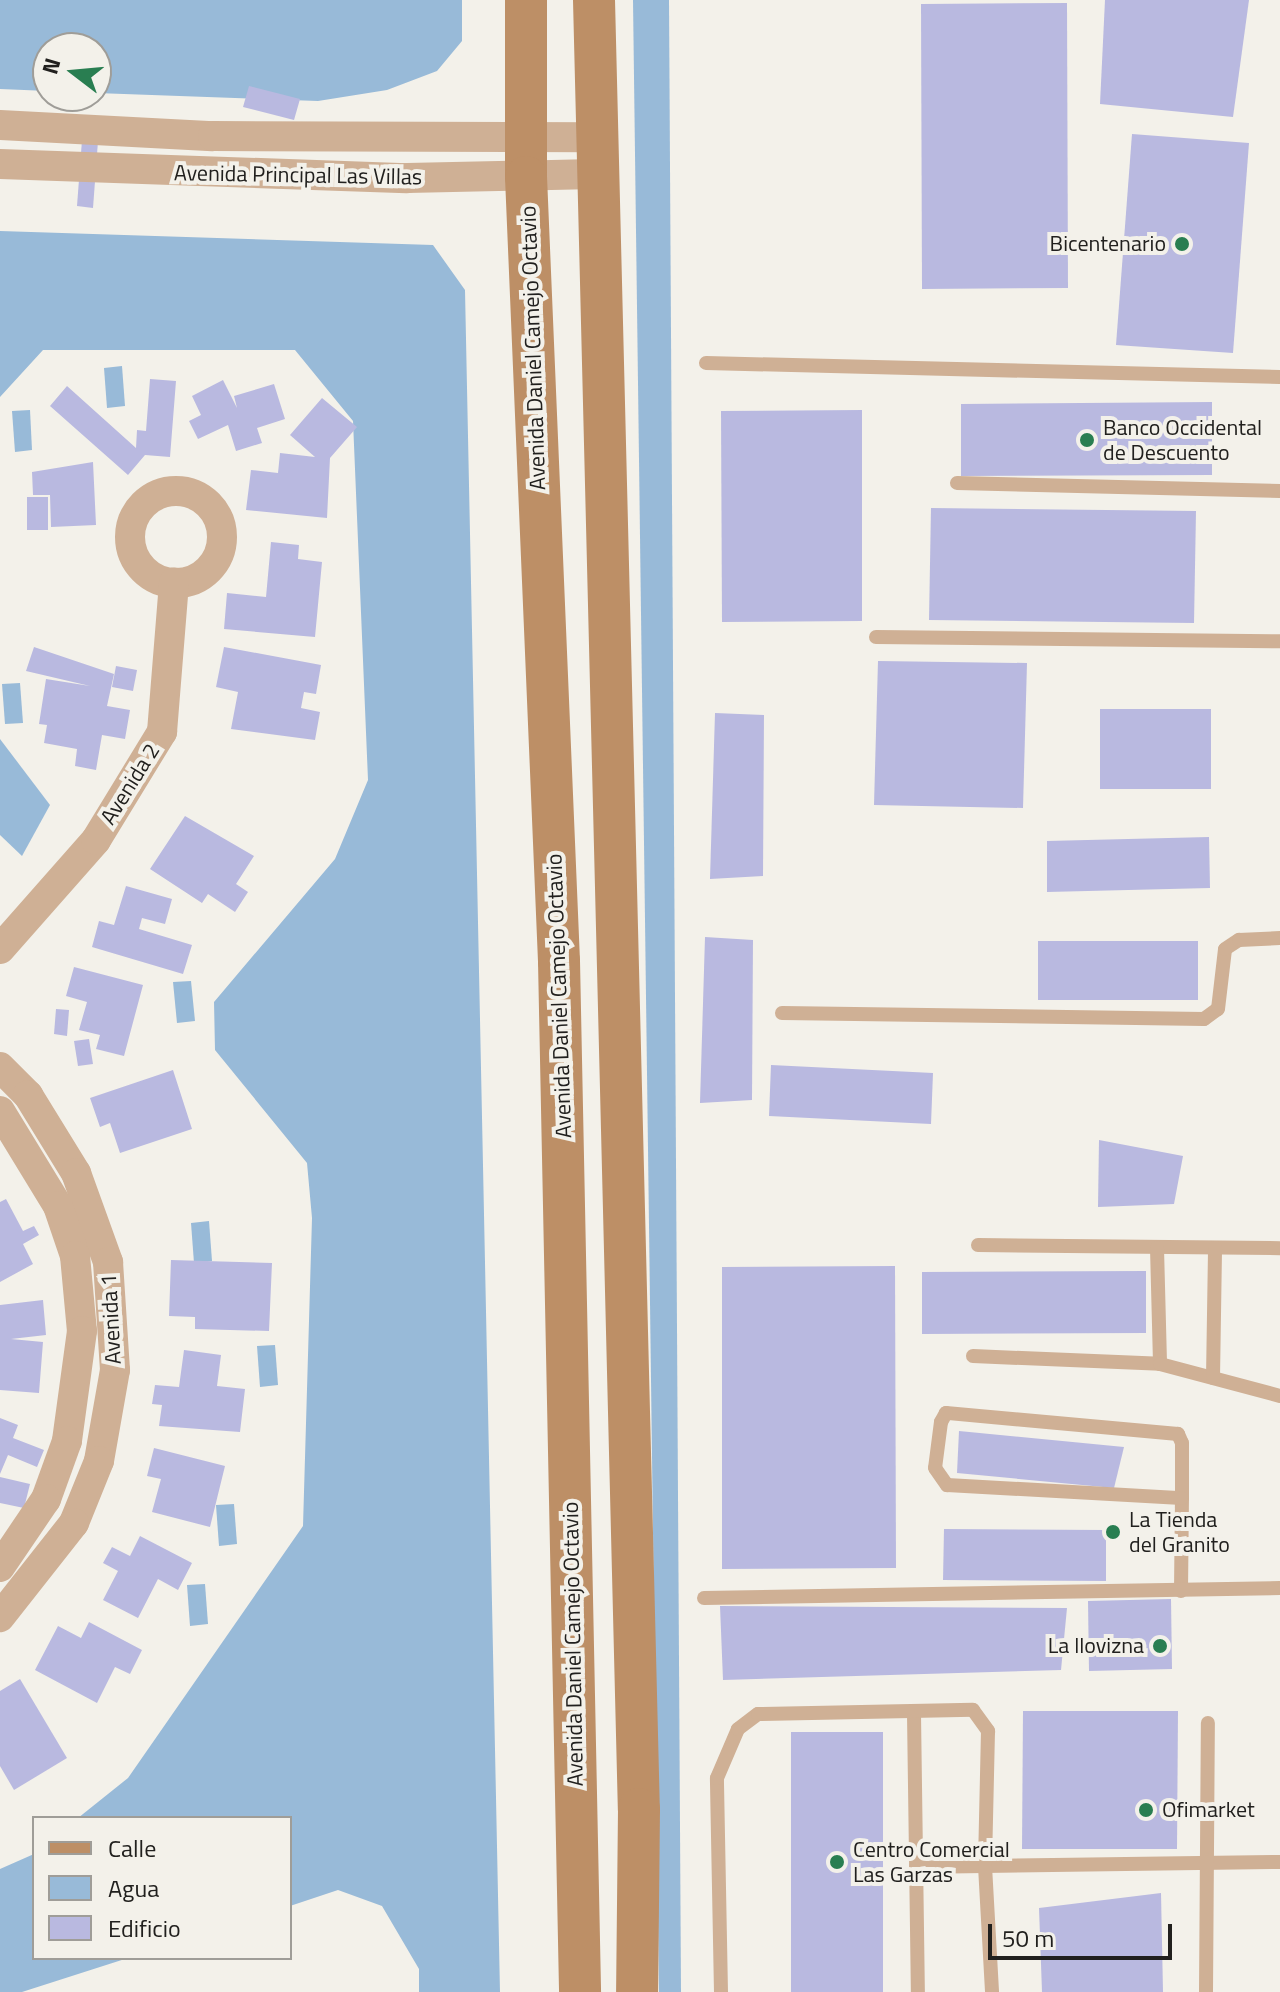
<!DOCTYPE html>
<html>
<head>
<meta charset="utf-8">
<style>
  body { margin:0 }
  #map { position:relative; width:1280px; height:1992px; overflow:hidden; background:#f3f1ea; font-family:"Titillium Web",sans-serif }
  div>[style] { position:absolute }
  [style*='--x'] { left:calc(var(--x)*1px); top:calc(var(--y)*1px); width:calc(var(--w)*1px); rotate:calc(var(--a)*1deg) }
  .water>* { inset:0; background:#98bad8 }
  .building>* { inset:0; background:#b9b9e0 }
  .lane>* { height:14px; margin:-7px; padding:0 7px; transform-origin:7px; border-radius:7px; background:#cfb095 }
  .street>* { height:30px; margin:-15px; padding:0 15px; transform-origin:15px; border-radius:15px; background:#cfb095 }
  .street>.ring { margin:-15px; padding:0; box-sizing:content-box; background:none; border:30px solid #cfb095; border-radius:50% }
  .secondary>* { height:42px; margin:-21px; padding:0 21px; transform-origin:21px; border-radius:21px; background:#bd8f66 }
  .dots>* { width:22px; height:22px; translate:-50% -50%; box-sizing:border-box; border:4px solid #f3f1ea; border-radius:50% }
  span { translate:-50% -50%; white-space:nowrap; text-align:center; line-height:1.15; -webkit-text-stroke:8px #f3f1ea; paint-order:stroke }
  .street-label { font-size:22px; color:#21201e }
  .poi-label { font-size:22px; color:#21201e }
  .right { translate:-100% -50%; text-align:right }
  .left { translate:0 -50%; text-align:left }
  .legend { position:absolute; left:32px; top:1816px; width:260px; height:144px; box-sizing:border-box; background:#f3f1ea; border:2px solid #9f9d98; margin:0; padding:10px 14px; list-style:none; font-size:24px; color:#21201e }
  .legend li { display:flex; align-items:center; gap:16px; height:40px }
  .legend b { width:40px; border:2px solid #9f9d98 }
  .north { position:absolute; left:32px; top:32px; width:80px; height:80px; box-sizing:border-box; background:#f3f1ea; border:2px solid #9f9d98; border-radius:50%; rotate:286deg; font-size:22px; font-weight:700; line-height:32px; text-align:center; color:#21201e }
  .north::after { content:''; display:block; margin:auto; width:28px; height:36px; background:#297e51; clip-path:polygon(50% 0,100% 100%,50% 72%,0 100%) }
  .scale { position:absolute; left:988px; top:1924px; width:184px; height:36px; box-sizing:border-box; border:4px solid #21201e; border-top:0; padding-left:10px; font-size:24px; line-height:28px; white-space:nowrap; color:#21201e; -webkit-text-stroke:6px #f3f1ea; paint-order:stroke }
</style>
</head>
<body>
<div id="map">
  <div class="water">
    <div style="clip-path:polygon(0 0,462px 0,462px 41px,437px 71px,387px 90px,318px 101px,96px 93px,96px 48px,48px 48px,48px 91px,0 89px)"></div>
    <div style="clip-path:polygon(633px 0,669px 0,681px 1992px,659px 1992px)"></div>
    <div style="clip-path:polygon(0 231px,433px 245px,465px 290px,500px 1992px,419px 1992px,419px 1969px,382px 1906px,338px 1890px,290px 1906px,290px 1818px,78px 1818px,128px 1778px,303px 1526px,312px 1218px,307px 1163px,215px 1050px,214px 1002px,335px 859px,368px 780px,353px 421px,295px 350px,43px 350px,0 397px)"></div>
    <div style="clip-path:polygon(122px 366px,125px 406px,107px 408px,104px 368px)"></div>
    <div style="clip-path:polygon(30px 410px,32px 450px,15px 452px,12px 411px)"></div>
    <div style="clip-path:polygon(20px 683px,23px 723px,5px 724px,2px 684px)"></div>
    <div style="clip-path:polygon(0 739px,50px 805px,22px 856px,0 835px)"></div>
    <div style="clip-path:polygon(191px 981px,195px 1021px,177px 1023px,173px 982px)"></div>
    <div style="clip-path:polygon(209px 1221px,212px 1261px,194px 1263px,191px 1223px)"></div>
    <div style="clip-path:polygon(275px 1345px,278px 1385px,260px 1387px,257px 1346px)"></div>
    <div style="clip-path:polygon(234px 1504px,237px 1544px,219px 1546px,216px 1505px)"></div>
    <div style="clip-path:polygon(205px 1584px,208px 1624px,190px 1626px,187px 1585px)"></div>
    <div style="clip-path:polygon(34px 1854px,34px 1958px,128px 1958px,22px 1992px,0 1992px,0 1869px)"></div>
  </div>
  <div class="building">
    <div style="clip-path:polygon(1105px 0,1249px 0,1233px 117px,1100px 104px)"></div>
    <div style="clip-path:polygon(1067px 3px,1068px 288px,922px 289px,921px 4px)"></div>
    <div style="clip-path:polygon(249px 86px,300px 99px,294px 120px,243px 107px)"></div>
    <div style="clip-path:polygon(1132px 134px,1249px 143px,1233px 353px,1116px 345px)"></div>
    <div style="clip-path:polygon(82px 140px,98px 141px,93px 208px,77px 206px)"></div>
    <div style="clip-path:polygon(150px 379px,176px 381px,170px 457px,145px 455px,128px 475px,50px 406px,67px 386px,136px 448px,137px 430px,146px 431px)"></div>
    <div style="clip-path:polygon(223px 380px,237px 408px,234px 396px,274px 384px,285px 419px,257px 428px,262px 443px,236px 451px,228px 425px,198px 439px,189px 421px,201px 415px,192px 396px)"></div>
    <div style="clip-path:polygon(322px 398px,357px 427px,330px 458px,327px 518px,246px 510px,251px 470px,278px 473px,280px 453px,315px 457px,290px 435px)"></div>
    <div style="clip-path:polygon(1212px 402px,1212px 475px,961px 476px,961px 404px)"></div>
    <div style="clip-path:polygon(862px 410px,862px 621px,722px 622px,721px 411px)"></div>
    <div style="clip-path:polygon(93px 462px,96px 525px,51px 527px,50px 495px,33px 495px,32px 472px)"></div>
    <div style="clip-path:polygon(27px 497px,48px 497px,48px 530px,27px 530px)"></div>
    <div style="clip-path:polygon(931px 508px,1196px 511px,1194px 623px,929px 620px)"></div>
    <div style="clip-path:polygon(271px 542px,299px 545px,298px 559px,322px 562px,315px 637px,224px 629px,227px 593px,266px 597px)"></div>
    <div style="clip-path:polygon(34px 647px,114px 674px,107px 706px,130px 710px,125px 739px,102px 735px,96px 770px,75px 766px,77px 749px,44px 743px,47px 725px,39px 724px,46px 679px,90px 686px,26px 671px)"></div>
    <div style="clip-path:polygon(224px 647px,321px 665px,316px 694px,304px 692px,301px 708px,320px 712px,315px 740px,231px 729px,238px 692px,216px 687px)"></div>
    <div style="clip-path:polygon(878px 661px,1027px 663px,1023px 808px,874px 805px)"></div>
    <div style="clip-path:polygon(116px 666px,137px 670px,133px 691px,112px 687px)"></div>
    <div style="clip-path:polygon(1100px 709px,1211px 709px,1211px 789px,1100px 789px)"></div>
    <div style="clip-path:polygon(715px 713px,764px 715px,763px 876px,710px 879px)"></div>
    <div style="clip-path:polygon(185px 816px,254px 856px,236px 884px,248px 892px,235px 912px,208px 894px,202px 903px,150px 869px)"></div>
    <div style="clip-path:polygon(1209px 837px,1210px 888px,1047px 892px,1047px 841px)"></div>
    <div style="clip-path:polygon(126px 886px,172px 899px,165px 924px,142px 918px,139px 929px,192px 945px,183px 974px,92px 947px,99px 921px,114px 925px)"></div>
    <div style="clip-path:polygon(705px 937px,753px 940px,752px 1100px,700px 1103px)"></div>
    <div style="clip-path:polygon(1038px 941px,1198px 941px,1198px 1000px,1038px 1000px)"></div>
    <div style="clip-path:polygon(74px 967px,143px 985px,124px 1056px,96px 1049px,100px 1035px,79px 1030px,87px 1002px,66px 996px)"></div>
    <div style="clip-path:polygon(56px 1009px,69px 1010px,67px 1036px,54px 1034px)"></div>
    <div style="clip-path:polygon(89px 1039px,93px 1064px,78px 1066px,74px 1041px)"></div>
    <div style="clip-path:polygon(771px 1065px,933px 1073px,931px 1124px,769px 1116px)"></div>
    <div style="clip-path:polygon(173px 1070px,192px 1129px,120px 1153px,110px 1123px,100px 1127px,90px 1098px)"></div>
    <div style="clip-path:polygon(1099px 1140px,1183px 1156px,1174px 1204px,1098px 1207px)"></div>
    <div style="clip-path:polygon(6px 1199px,23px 1231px,34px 1226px,39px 1235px,23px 1244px,33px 1264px,0 1282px,0 1202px)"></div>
    <div style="clip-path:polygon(171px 1260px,272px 1263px,269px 1331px,195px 1329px,195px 1317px,169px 1316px)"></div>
    <div style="clip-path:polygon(895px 1266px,896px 1568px,722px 1569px,722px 1267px)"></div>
    <div style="clip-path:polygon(1146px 1271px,1146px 1333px,922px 1334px,922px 1272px)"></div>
    <div style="clip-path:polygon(43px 1300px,46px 1335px,11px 1339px,43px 1342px,39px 1393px,0 1390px,0 1305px)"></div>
    <div style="clip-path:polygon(184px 1350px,221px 1355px,217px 1386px,245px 1389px,240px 1432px,159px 1426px,162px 1405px,152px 1404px,155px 1385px,179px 1387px)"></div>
    <div style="clip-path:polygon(0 1418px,18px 1425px,13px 1438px,44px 1450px,37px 1467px,8px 1455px,0 1474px)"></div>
    <div style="clip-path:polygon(959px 1431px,1124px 1447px,1114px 1488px,957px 1473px)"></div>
    <div style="clip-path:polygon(154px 1448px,225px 1466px,210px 1527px,152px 1512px,161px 1479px,147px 1476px)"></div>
    <div style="clip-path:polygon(0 1477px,30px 1484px,24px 1508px,0 1503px)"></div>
    <div style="clip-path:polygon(944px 1529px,1106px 1530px,1106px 1581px,943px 1580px)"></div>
    <div style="clip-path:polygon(140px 1536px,192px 1563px,178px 1590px,158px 1579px,138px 1618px,103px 1600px,118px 1571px,103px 1563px,112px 1547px,130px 1556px)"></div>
    <div style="clip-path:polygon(1171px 1599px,1172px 1669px,1089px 1671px,1088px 1601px)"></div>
    <div style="clip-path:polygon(720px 1606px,1067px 1608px,1061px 1670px,723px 1680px)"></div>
    <div style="clip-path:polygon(89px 1622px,142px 1650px,130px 1674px,115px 1667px,97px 1703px,35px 1670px,58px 1626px,81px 1638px)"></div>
    <div style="clip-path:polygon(20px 1679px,67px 1758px,14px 1790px,0 1766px,0 1691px)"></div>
    <div style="clip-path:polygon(1023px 1711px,1178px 1711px,1177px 1849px,1022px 1849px)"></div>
    <div style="clip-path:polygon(791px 1732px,883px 1732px,883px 1992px,791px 1992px)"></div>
    <div style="clip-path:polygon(1161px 1893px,1163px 1992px,1042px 1992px,1039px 1908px)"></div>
  </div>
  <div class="lane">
    <div style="--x:706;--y:363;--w:574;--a:1.4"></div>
    <div style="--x:957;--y:483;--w:323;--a:1.4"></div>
    <div style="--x:876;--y:637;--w:404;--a:0.6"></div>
    <div style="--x:782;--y:1013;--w:422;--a:0.8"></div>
    <div style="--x:1204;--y:1019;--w:17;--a:-36"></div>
    <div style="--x:1218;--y:1009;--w:60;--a:-83.3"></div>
    <div style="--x:1225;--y:949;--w:17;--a:-33"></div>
    <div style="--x:1239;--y:940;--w:41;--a:-2.8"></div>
    <div style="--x:978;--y:1245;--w:302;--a:0.6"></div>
    <div style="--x:1157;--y:1248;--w:116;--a:88.5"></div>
    <div style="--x:973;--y:1356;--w:187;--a:2.4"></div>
    <div style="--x:1160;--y:1364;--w:124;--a:14.9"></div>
    <div style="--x:1213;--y:1378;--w:130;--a:-89.1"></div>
    <div style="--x:1181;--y:1591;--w:93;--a:-89.4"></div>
    <div style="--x:1182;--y:1498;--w:55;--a:-90"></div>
    <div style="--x:1182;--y:1443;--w:10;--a:-114"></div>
    <div style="--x:1178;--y:1434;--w:233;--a:-174.8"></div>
    <div style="--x:946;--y:1413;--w:10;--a:119"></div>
    <div style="--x:941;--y:1422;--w:46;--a:97.4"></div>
    <div style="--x:935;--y:1468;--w:21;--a:55"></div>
    <div style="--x:947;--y:1485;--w:235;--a:3.2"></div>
    <div style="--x:704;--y:1598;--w:576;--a:-0.99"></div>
    <div style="--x:914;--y:1714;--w:278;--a:89.2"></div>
    <div style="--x:916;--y:1867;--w:364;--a:-0.8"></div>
    <div style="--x:721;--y:1992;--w:214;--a:-91.1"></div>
    <div style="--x:717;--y:1778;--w:53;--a:-66.8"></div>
    <div style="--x:738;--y:1729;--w:25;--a:-37"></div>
    <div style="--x:758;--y:1714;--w:215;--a:-1.1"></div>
    <div style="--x:973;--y:1710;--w:26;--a:54"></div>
    <div style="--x:988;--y:1731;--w:135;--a:91.3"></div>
    <div style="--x:985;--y:1866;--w:126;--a:86.8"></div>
    <div style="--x:1206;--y:1992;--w:269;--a:-89.6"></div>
  </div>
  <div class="street">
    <div style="--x:0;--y:125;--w:213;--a:3"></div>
    <div style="--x:213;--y:136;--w:381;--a:0.2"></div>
    <div style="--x:0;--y:164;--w:407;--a:2"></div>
    <div style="--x:407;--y:178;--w:188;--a:-1.2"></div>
    <div class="ring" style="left:130px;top:491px;width:62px;height:62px"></div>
    <div style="--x:0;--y:949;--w:145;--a:-48.6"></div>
    <div style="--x:96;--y:840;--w:127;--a:-58.6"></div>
    <div style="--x:162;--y:732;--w:150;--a:-85.4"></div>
    <div style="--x:0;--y:1067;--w:40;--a:45"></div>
    <div style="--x:28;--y:1095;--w:92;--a:58.4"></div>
    <div style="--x:76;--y:1173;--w:95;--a:70.2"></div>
    <div style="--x:108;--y:1262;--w:108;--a:86.3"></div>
    <div style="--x:115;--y:1370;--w:92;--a:100"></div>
    <div style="--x:99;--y:1461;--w:67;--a:112"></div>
    <div style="--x:74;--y:1523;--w:120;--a:128.2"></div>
    <div style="--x:0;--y:1111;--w:111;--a:58.6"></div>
    <div style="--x:58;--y:1206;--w:53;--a:71.2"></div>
    <div style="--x:75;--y:1256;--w:75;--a:84.7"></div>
    <div style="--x:82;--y:1331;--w:111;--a:97.8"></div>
    <div style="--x:67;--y:1441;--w:62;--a:109.9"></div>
    <div style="--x:46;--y:1499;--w:82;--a:124.1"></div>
  </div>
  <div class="secondary">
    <div style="--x:526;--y:0;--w:177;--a:90"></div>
    <div style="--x:526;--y:177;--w:785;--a:87.59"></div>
    <div style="--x:559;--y:961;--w:1031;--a:88.83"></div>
    <div style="--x:594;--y:0;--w:1810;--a:88.58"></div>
    <div style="--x:639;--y:1809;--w:183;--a:90.6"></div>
  </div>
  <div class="dots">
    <div style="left:1182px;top:244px;background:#297e51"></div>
    <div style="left:1087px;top:440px;background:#297e51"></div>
    <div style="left:1113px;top:1532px;background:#297e51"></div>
    <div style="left:1160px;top:1646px;background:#297e51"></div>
    <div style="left:1146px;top:1810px;background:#297e51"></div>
    <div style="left:837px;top:1862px;background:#297e51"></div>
  </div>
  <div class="street-label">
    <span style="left:298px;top:175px;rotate:1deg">Avenida Principal Las Villas</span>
    <span style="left:533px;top:348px;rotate:-92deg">Avenida Daniel Camejo Octavio</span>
    <span style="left:130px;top:784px;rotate:-58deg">Avenida 2</span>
    <span style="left:559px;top:996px;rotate:-92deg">Avenida Daniel Camejo Octavio</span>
    <span style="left:111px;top:1319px;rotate:-93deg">Avenida 1</span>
    <span style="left:573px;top:1644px;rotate:-91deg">Avenida Daniel Camejo Octavio</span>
  </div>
  <div class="poi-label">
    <span class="right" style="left:1166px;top:244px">Bicentenario</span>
    <span class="left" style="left:1103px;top:440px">Banco Occidental<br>de Descuento</span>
    <span class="left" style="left:1129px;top:1532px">La Tienda<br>del Granito</span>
    <span class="right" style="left:1144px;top:1646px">La llovizna</span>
    <span class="left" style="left:1162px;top:1810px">Ofimarket</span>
    <span class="left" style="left:853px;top:1862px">Centro Comercial<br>Las Garzas</span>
  </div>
  <ul class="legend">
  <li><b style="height:10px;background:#bd8f66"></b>Calle</li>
  <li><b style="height:22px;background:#98bad8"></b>Agua</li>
  <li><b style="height:22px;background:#b9b9e0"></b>Edificio</li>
  </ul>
  <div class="north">N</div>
  <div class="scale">50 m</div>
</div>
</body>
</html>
